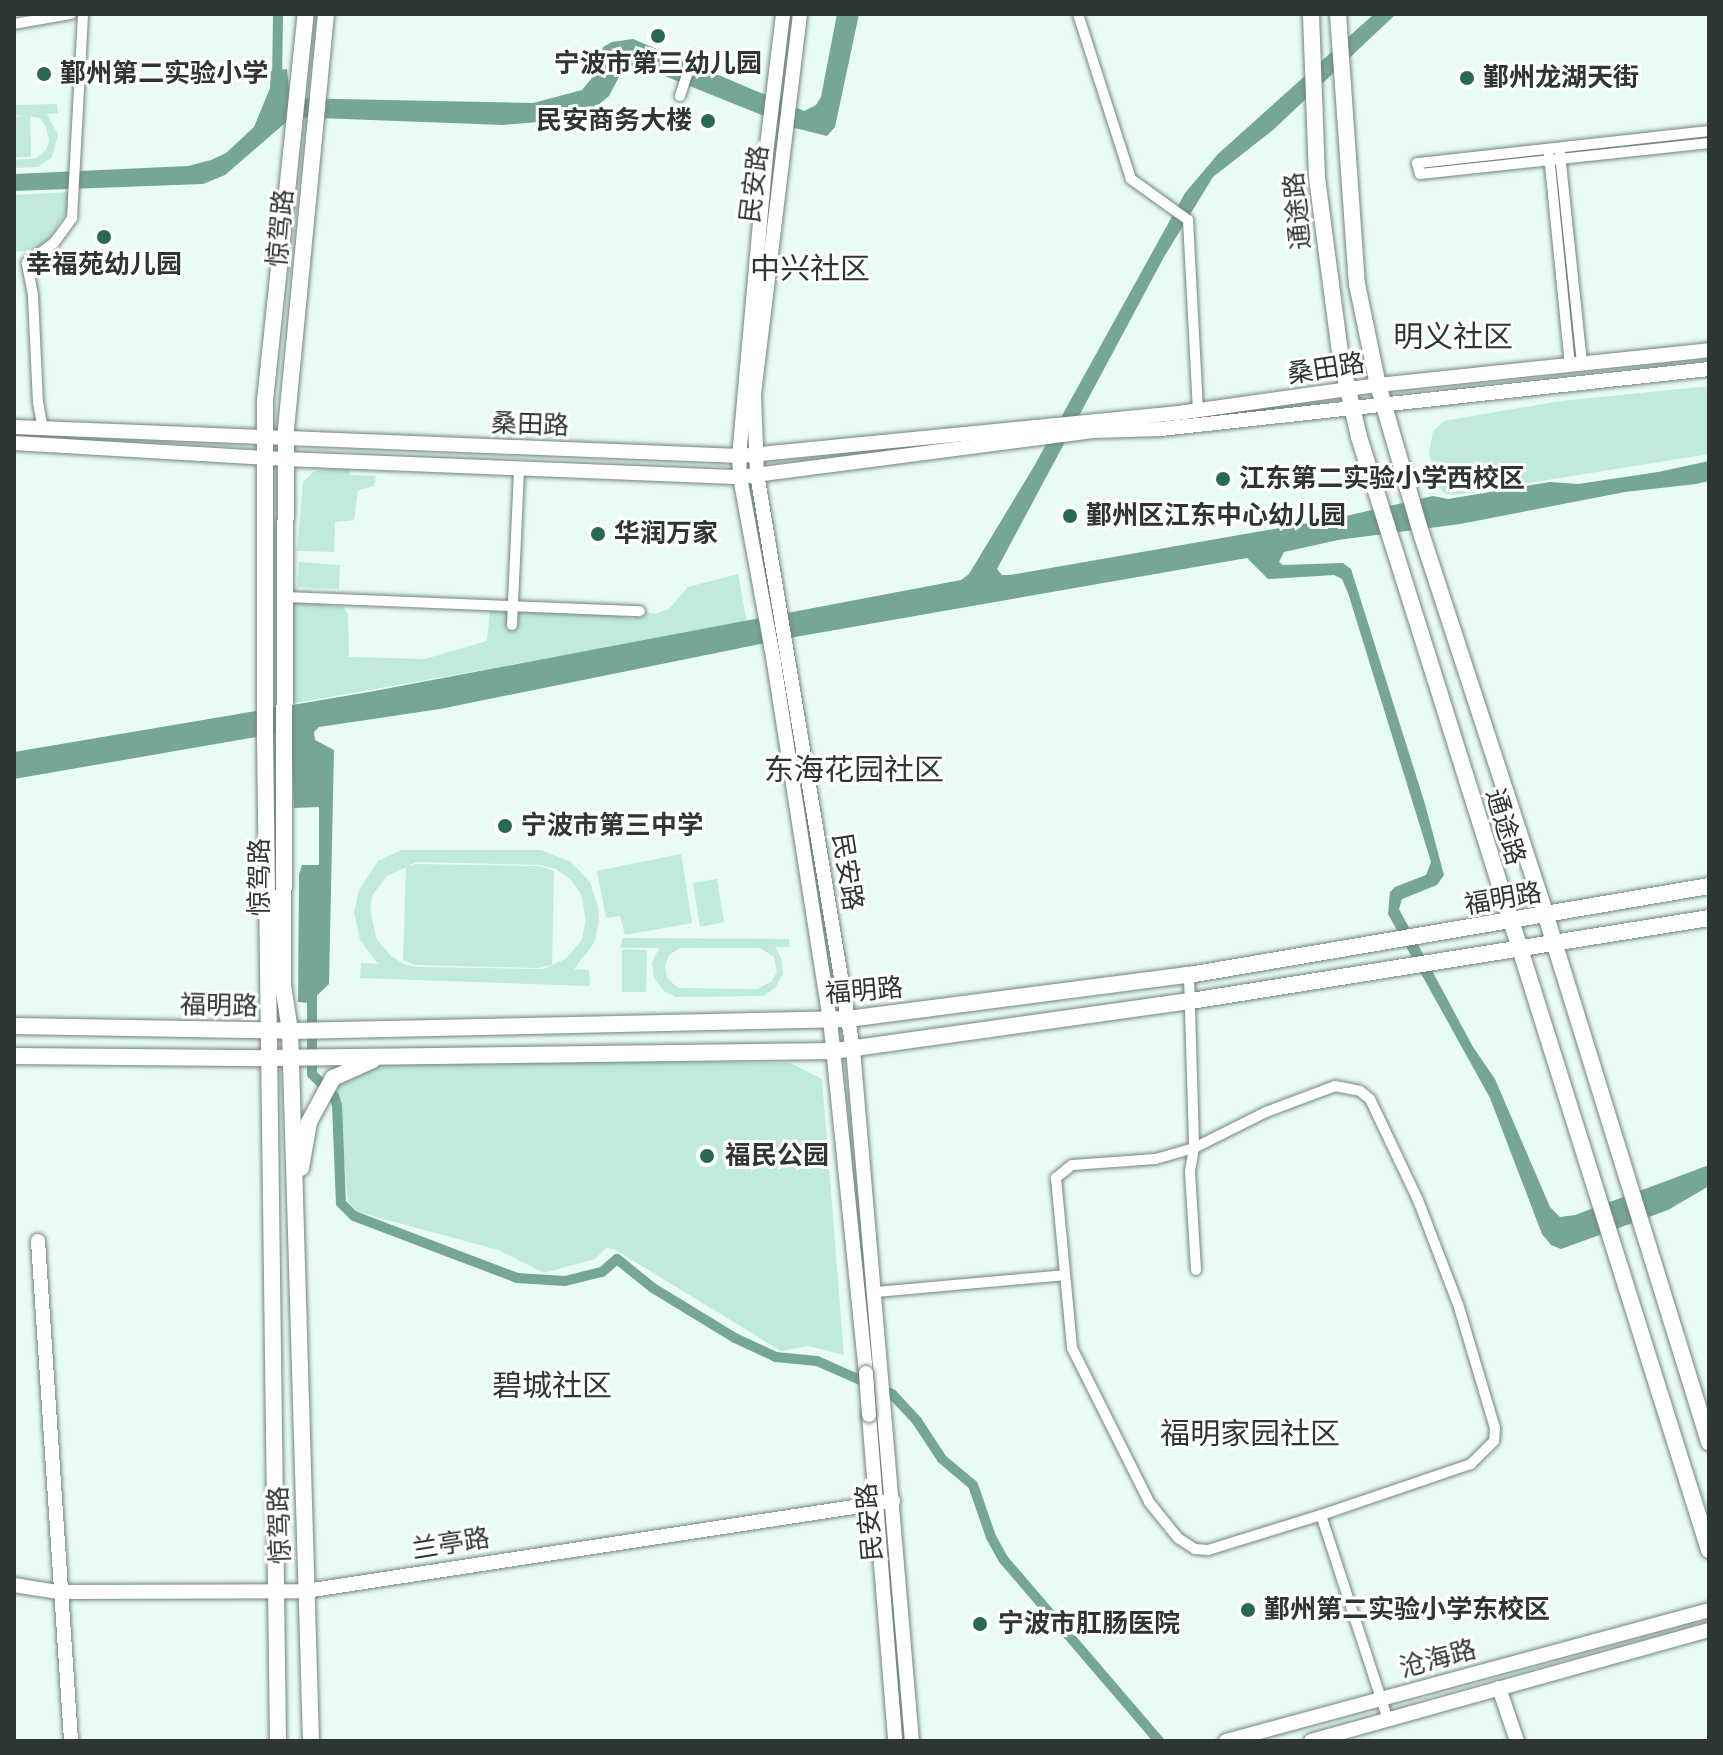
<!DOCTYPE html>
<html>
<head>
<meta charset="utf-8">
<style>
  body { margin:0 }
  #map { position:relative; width:1723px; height:1755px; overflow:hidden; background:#e8fcf4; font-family:"Fira Sans","Noto Sans SC",sans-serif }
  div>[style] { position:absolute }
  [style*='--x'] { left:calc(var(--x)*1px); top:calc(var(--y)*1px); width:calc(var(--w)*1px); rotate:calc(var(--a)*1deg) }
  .green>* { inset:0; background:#c0eada }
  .water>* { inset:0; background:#76a795 }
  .canal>* { height:10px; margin:-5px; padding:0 5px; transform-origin:5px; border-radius:5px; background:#76a795 }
  .roads { filter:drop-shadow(0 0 2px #72847d) drop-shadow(0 0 2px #72847d) }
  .street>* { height:10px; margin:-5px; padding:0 5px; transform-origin:5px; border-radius:5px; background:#fff }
  .secondary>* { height:14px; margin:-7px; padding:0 7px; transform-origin:7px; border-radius:7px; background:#fff }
  .primary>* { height:16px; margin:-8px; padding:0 8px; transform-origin:8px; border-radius:8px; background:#fff }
  .bridges { filter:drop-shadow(0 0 2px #72847d) drop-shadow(0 0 2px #72847d) }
  .secondary-bridge>* { height:14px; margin:-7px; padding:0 7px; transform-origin:7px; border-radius:7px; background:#fff }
  .dots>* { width:22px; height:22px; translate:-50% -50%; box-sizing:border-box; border:4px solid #fff; border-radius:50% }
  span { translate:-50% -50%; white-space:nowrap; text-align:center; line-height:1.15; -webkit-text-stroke:6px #fff; paint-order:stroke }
  .poi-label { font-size:26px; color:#2e3632; font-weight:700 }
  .left { translate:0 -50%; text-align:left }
  .right { translate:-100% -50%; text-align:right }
  .street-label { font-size:26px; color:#2e3632 }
  .quarter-label { font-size:30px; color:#2e3632 }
  .frame { position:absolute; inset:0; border:16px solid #2e3632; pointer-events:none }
</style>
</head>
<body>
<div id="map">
  <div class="green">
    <div style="clip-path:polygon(57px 104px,58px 113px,47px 114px,58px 135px,52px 157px,38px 167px,14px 168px,14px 160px,37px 158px,46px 150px,49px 140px,46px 127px,40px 118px,14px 115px,14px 105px)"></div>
    <div style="clip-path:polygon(30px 116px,31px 157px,14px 157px,14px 117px)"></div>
    <div style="clip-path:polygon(71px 192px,66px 213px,47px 241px,37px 250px,14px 252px,14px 195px)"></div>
    <div style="clip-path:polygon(1709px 386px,1709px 454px,1454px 495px,1444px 493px,1437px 485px,1429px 453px,1433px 431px,1444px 421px,1560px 401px)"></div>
    <div style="clip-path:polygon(331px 468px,350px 469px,350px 475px,376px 476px,374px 486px,358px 490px,354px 520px,335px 522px,334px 552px,297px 551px,303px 482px,313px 472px)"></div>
    <div style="clip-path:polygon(299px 562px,340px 565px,339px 589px,297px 587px)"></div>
    <div style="clip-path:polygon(738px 574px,747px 623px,290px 704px,289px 613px,296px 602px,344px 607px,348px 614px,349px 657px,425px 659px,487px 641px,490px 611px,619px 615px,632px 619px,640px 611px,656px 614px,670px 608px,688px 587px)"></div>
    <div style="clip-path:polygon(evenodd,401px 850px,541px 850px,571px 862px,590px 882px,598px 907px,599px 921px,594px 943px,574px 969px,589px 970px,590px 986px,360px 978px,361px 963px,378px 964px,360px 940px,354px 912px,359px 890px,378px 861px,401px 850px,417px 862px,540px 865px,556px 869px,572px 881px,581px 894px,586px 920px,582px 939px,567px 958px,544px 969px,415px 967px,404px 964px,391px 956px,376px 938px,370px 907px,373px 894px,387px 876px,417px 862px)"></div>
    <div style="clip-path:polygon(681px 854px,692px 923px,625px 935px,620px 916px,606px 918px,597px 871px)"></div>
    <div style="clip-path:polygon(416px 864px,540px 866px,554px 871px,552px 965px,537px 968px,414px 965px,403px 960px,406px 867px)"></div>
    <div style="clip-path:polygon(717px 879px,724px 922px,700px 927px,693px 883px)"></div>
    <div style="clip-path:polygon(evenodd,622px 938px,789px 939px,789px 947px,775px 947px,781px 958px,783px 974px,775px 988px,763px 996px,676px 997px,664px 991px,654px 978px,652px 963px,659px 948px,621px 948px,622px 938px,680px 948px,760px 948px,774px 957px,777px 972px,772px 981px,757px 989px,678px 988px,667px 978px,665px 966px,669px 955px,680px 948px)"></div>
    <div style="clip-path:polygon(622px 949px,647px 950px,646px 992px,622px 992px)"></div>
    <div style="clip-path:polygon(381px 1058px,790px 1063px,822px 1079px,844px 1355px,808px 1346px,781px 1351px,614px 1249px,606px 1248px,595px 1259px,544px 1273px,498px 1250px,358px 1212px,348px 1201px,340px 1122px,342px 1102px,330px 1085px)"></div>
  </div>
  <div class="water">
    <div style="clip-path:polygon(837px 14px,859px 14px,835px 127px,827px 136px,791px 127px,640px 66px,630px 66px,621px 73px,609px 96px,591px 111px,562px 120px,503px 125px,292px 117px,225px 175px,203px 184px,14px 191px,14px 174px,188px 166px,211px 160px,226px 153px,254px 127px,270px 88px,271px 71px,287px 69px,290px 98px,533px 103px,582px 90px,596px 73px,603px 47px,612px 42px,633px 39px,804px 111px,816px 105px,821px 97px)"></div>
    <div style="clip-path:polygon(1374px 14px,1396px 14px,1273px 130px,1213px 177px,1164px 257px,997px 569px,1002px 575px,1010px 575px,1337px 518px,1433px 496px,1448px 499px,1550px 482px,1578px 484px,1658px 472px,1709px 461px,1709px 481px,1696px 484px,1625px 492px,1460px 524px,1338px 540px,1284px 552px,1279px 562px,1283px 565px,1343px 563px,1351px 569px,1425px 804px,1444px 875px,1437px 885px,1402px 899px,1399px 909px,1473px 1047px,1495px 1079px,1550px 1207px,1560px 1217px,1575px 1215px,1709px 1165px,1709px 1186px,1668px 1210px,1561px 1249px,1551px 1245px,1542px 1234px,1490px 1098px,1388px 914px,1390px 892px,1395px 887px,1426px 875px,1431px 862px,1348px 593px,1342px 579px,1334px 575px,1268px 579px,1247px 558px,795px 637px,440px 709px,319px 727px,314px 732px,315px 740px,334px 750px,329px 984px,309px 1003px,298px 1002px,299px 875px,302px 865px,319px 865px,319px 807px,294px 808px,291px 731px,14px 779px,14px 752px,369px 692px,961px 580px,969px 574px,1033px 468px,1185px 193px,1218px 154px)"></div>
  </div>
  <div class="canal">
    <div style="--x:277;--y:81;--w:67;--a:-89.1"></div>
    <div style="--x:312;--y:988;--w:86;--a:90"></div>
    <div style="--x:312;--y:1074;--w:31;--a:45"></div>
    <div style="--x:334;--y:1096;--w:9;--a:72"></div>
    <div style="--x:337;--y:1105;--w:98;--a:87.7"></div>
    <div style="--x:341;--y:1203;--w:18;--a:45"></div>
    <div style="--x:354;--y:1216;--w:174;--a:20.8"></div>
    <div style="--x:517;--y:1278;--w:48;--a:3.6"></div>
    <div style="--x:565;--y:1281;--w:38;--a:-14"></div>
    <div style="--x:602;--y:1272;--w:20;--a:-41"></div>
    <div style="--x:617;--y:1259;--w:46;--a:38.9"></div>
    <div style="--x:653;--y:1288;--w:96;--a:31.4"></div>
    <div style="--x:735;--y:1338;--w:45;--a:24.9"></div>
    <div style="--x:776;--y:1357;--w:41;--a:5.6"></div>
    <div style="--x:817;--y:1361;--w:82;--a:23.7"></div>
    <div style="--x:892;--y:1394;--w:37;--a:47"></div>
    <div style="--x:917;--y:1421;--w:45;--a:56.7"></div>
    <div style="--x:942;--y:1459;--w:40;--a:40"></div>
    <div style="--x:973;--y:1485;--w:55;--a:70.9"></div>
    <div style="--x:991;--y:1537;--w:26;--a:61"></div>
    <div style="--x:1004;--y:1560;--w:238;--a:49.4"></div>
  </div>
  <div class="roads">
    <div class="street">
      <div style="--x:1078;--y:14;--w:173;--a:72.2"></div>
      <div style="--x:1131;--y:179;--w:70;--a:35.7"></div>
      <div style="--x:1188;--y:220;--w:190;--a:87"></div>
      <div style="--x:14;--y:24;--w:58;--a:-10"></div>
      <div style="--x:680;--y:96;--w:40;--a:-72"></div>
      <div style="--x:1709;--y:131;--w:294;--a:173.7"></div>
      <div style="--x:1417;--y:163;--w:11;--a:75"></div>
      <div style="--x:1420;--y:174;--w:291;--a:-6.1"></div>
      <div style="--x:1560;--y:154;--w:210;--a:84"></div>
      <div style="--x:1549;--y:155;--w:210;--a:84.3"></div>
      <div style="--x:43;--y:430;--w:27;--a:-100"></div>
      <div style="--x:38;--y:403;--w:108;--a:-92.7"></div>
      <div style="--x:33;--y:295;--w:33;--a:-101"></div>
      <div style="--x:27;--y:263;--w:34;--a:-37"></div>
      <div style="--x:54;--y:243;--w:31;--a:-54"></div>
      <div style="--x:72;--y:218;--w:204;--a:-86.9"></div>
      <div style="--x:285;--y:597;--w:355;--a:2.3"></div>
      <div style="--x:512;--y:625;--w:157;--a:-87.4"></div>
      <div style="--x:1189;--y:975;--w:173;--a:88.3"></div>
      <div style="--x:1194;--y:1148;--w:40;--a:164"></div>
      <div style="--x:1156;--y:1159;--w:84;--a:175.9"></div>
      <div style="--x:1072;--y:1165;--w:21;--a:141"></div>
      <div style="--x:1056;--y:1178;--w:171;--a:84.6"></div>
      <div style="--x:1072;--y:1348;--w:172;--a:63.4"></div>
      <div style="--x:1149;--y:1502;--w:46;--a:51.1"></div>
      <div style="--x:1178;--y:1538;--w:20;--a:33"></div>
      <div style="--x:1195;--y:1549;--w:13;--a:4"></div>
      <div style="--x:1208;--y:1550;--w:118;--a:-17.2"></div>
      <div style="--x:1321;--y:1515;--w:216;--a:71.9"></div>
      <div style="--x:1196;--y:1270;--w:99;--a:-93.5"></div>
      <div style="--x:1190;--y:1171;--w:23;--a:-80"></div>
      <div style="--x:1194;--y:1148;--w:80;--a:-26.6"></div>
      <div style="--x:1266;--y:1112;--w:74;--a:-20.6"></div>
      <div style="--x:1335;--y:1086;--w:25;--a:11"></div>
      <div style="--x:1360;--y:1091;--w:13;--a:39"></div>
      <div style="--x:1370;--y:1099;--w:112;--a:64.6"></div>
      <div style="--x:1418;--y:1200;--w:111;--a:69"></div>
      <div style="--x:1458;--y:1304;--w:129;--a:73.4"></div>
      <div style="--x:1495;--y:1428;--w:13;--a:94"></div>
      <div style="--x:1494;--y:1441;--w:33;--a:135"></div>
      <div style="--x:1471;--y:1464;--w:158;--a:161.2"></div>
      <div style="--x:875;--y:1292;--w:190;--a:-5.1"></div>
    </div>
    <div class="secondary">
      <div style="--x:783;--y:14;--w:142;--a:96.9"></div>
      <div style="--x:766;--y:155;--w:302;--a:95.1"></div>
      <div style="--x:739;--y:456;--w:21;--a:87"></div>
      <div style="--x:740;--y:477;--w:189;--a:79.6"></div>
      <div style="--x:774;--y:663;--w:360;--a:81.1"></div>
      <div style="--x:830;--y:1019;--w:356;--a:84.2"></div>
      <div style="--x:800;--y:14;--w:385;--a:96.9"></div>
      <div style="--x:754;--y:396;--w:78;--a:87.8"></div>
      <div style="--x:757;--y:474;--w:583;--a:80.52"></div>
      <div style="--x:853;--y:1049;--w:695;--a:85.13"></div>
      <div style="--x:14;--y:427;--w:726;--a:2.29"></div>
      <div style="--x:739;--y:456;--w:448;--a:-5.6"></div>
      <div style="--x:1185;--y:412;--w:195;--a:-8"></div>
      <div style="--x:1378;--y:385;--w:333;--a:-6"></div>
      <div style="--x:14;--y:443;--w:272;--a:3.4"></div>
      <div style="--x:286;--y:459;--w:454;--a:2.3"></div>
      <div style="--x:740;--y:477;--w:356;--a:-7.4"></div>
      <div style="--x:1093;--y:431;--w:68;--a:-1.7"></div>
      <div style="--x:1161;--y:429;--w:551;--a:-6.25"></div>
      <div style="--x:38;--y:1241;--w:501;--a:86.22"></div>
      <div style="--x:869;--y:1415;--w:327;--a:85.4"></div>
      <div style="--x:14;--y:1585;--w:45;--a:9"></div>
      <div style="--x:58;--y:1592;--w:248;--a:-0.2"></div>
      <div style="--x:306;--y:1591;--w:594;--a:-8.72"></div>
      <div style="--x:1499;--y:1688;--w:56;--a:71.2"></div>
      <div style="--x:1226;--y:1741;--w:500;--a:-15.17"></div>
      <div style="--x:1311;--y:1741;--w:413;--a:-15.6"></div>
    </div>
    <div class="primary">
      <div style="--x:1311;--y:14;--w:164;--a:87.9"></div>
      <div style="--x:1317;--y:178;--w:184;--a:82.5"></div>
      <div style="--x:1341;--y:360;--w:79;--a:76.8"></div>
      <div style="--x:1359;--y:437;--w:1167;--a:72.54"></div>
      <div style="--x:1338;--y:14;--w:271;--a:86"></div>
      <div style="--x:1357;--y:284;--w:103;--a:78.3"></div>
      <div style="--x:1378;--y:385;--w:157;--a:73.8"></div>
      <div style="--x:1422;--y:536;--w:400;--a:71.9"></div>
      <div style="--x:1546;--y:916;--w:551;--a:72.78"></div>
      <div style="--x:14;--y:1026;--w:277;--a:1"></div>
      <div style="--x:291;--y:1031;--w:557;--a:-1.23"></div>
      <div style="--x:848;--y:1019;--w:344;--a:-7.4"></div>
      <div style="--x:1189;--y:975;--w:528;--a:-9.71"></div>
      <div style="--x:14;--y:1056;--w:254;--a:0.5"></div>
      <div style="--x:268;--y:1058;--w:566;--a:-0.71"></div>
      <div style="--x:834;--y:1051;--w:360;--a:-8"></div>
      <div style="--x:1191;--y:1001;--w:525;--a:-9.1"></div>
      <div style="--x:301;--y:1168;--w:47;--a:-80.1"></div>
      <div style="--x:309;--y:1122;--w:50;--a:-61.4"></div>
      <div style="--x:333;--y:1078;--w:44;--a:-24.2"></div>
      <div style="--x:278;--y:1741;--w:1000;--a:-90.74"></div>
      <div style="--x:265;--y:741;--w:340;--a:-90"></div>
      <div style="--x:265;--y:401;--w:389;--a:-84"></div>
      <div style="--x:311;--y:1741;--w:710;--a:-91.69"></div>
      <div style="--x:290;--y:1031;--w:47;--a:-98.7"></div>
      <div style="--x:283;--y:985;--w:556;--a:-89.69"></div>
      <div style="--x:286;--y:429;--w:417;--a:-84.5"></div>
    </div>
  </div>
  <div class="bridges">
    <div class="secondary-bridge">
      <div style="--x:866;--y:1373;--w:42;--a:85.9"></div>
    </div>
  </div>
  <div class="dots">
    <div style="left:658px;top:36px;background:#296854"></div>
    <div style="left:44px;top:74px;background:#296854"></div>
    <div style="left:1467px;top:78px;background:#296854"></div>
    <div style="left:708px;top:121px;background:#296854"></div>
    <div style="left:104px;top:237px;background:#296854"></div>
    <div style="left:1223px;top:479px;background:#296854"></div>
    <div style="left:1070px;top:516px;background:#296854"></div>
    <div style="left:598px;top:534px;background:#296854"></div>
    <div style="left:505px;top:826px;background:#296854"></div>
    <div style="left:707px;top:1156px;background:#296854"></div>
    <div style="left:1248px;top:1610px;background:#296854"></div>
    <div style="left:980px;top:1624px;background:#296854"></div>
  </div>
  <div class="poi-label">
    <span style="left:658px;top:64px">宁波市第三幼儿园</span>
    <span class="left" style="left:60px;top:74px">鄞州第二实验小学</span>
    <span class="left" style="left:1483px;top:78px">鄞州龙湖天街</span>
    <span class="right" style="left:692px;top:121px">民安商务大楼</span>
    <span style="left:104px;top:265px">幸福苑幼儿园</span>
    <span class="left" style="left:1239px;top:479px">江东第二实验小学西校区</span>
    <span class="left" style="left:1086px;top:516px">鄞州区江东中心幼儿园</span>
    <span class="left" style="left:614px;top:534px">华润万家</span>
    <span class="left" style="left:521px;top:826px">宁波市第三中学</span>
    <span class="left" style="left:725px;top:1156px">福民公园</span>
    <span class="left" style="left:1264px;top:1610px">鄞州第二实验小学东校区</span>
    <span class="left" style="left:998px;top:1624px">宁波市肛肠医院</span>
  </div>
  <div class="street-label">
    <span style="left:755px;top:184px;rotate:-83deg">民安路</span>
    <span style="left:1298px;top:211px;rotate:-96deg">通途路</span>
    <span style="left:281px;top:228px;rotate:-85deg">惊驾路</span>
    <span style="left:1326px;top:369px;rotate:-9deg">桑田路</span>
    <span style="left:530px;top:425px;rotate:2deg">桑田路</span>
    <span style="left:1505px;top:827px;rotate:73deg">通途路</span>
    <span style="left:847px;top:872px;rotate:81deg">民安路</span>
    <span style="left:260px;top:877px;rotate:-90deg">惊驾路</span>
    <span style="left:1503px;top:899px;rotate:-10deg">福明路</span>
    <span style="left:864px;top:991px;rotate:-5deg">福明路</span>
    <span style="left:219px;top:1006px;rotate:1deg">福明路</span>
    <span style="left:870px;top:1522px;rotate:-95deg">民安路</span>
    <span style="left:280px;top:1525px;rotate:-92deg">惊驾路</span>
    <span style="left:451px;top:1544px;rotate:-9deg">兰亭路</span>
    <span style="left:1438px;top:1659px;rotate:-15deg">沧海路</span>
  </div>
  <div class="quarter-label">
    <span style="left:810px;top:269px">中兴社区</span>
    <span style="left:1453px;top:337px">明义社区</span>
    <span style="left:854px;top:770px">东海花园社区</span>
    <span style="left:552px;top:1386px">碧城社区</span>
    <span style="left:1250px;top:1434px">福明家园社区</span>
  </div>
  <div class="frame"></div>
</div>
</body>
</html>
